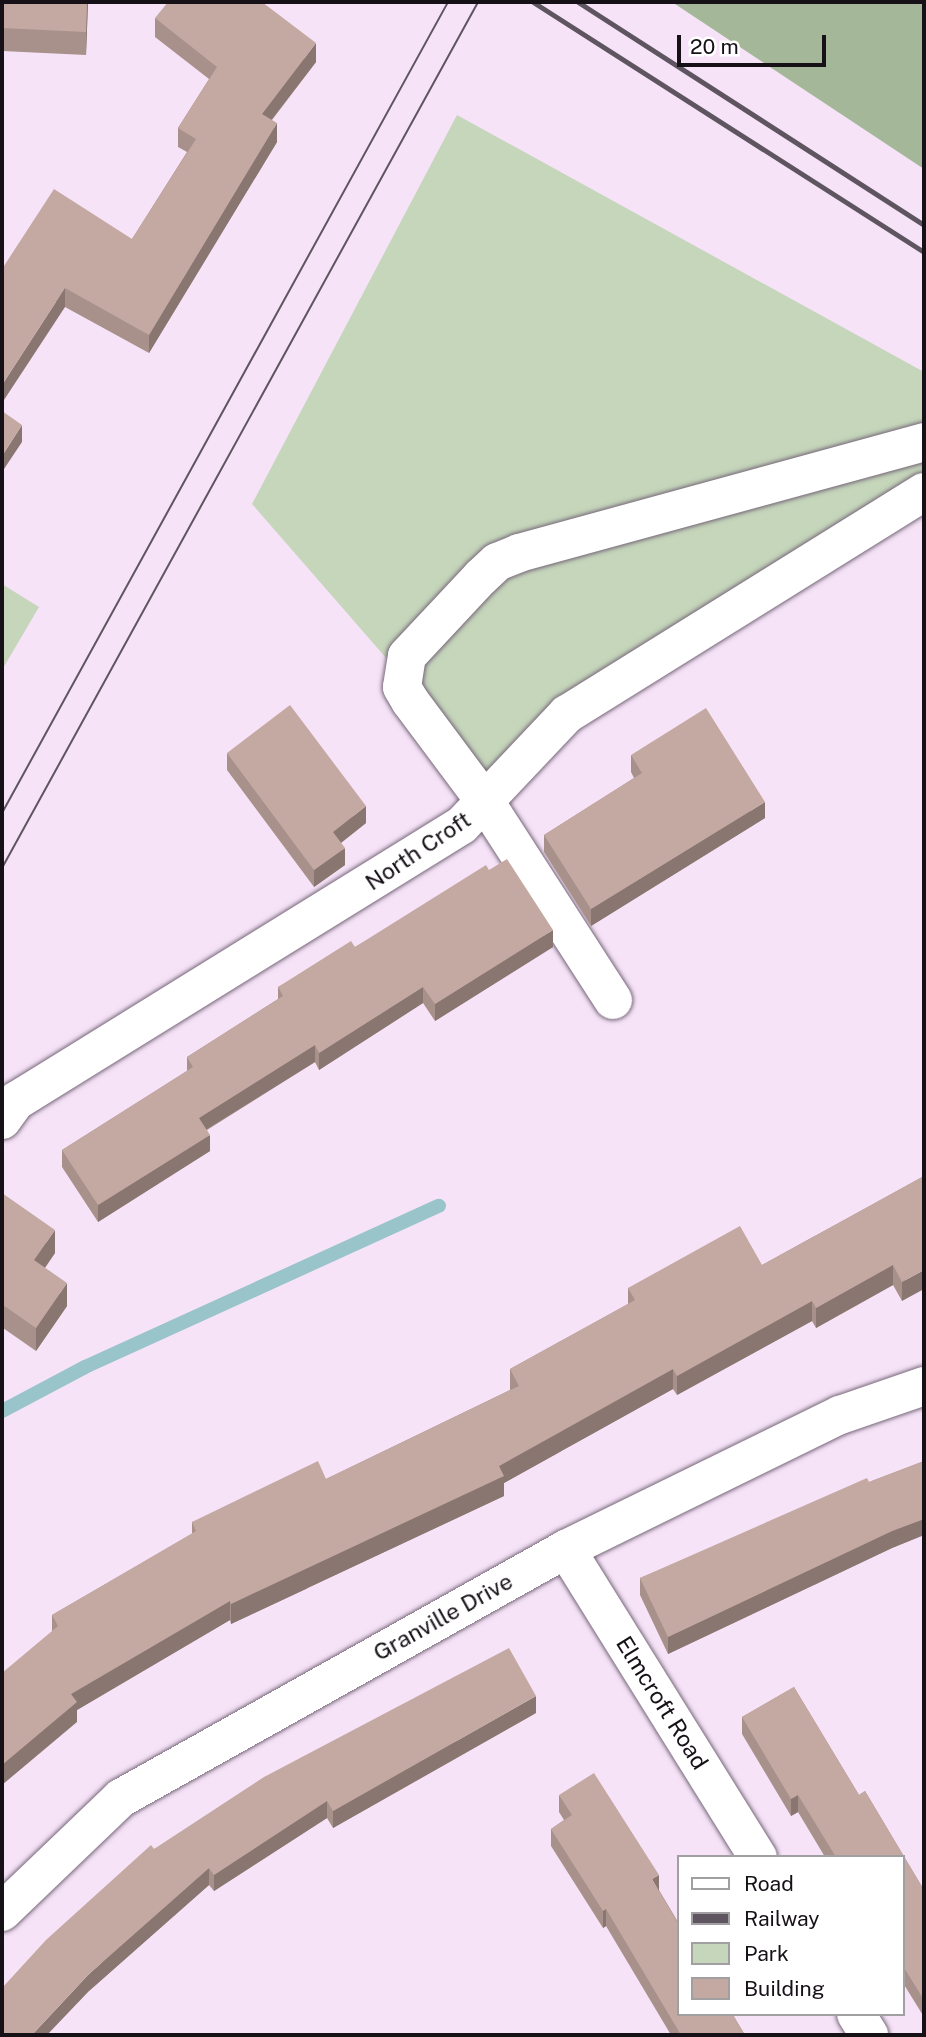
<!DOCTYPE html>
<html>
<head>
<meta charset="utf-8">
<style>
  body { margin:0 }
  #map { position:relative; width:926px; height:2037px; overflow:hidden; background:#f6e3f8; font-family:"Public Sans",sans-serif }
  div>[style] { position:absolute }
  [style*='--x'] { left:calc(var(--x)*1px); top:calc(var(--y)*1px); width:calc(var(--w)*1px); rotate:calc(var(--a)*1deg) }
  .green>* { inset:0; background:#c5d6bb }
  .forest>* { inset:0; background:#a4b798 }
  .stream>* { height:14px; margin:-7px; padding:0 7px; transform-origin:7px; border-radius:7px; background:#98c4ca }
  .roads { filter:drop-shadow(0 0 2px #776779) drop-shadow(0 0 2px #776779) }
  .minor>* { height:38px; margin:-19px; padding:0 19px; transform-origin:19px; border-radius:19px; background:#fff }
  .tram>* { height:2px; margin:-1px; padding:0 1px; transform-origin:1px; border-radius:1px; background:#5f5560 }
  .rail>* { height:5px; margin:-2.5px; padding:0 2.5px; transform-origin:2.5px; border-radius:2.5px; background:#5f5560 }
  .wall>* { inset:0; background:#a9918b }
  .shaded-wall>* { inset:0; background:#897671 }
  .building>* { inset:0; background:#c4a9a2 }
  span { translate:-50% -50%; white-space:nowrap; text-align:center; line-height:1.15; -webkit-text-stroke:5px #fff; paint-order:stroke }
  .street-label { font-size:23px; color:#161017 }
  .frame { position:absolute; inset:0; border:4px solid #161017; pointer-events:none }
  .legend { position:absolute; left:677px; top:1855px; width:228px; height:161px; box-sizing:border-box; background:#fff; border:2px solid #a29fa2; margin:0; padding:9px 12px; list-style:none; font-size:21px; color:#161017 }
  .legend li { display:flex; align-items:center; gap:14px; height:35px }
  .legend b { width:35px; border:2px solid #a29fa2 }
  .scale { position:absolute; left:677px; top:35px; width:149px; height:32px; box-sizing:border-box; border:4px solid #161017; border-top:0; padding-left:9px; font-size:21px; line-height:24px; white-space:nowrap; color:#161017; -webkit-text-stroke:5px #fff; paint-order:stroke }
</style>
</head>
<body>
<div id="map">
  <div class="green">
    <div style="clip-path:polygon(457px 115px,924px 372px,924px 477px,488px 775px,252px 504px)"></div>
    <div style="clip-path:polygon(2px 584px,39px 607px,2px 670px)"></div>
  </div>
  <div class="forest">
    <div style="clip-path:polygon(672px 2px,924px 2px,924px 169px)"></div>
  </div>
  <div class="stream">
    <div style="--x:2;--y:1411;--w:94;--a:-27.9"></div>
    <div style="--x:85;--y:1367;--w:389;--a:-24.5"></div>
  </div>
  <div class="roads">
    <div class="minor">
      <div style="--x:613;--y:1000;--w:234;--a:-122.8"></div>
      <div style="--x:486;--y:803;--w:127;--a:-126.7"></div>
      <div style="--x:410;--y:701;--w:16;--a:-120"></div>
      <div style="--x:402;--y:687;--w:31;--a:-81"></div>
      <div style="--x:407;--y:656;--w:108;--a:-46.9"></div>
      <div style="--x:481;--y:577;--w:22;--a:-43"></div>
      <div style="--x:497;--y:562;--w:24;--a:-22"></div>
      <div style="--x:519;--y:553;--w:420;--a:-15.3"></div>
      <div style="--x:2;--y:1120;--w:24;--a:-54"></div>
      <div style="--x:16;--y:1101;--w:524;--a:-31.75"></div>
      <div style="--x:462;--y:825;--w:153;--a:-46.6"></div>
      <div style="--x:567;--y:714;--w:420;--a:-31.9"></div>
      <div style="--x:566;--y:1549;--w:363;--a:58.1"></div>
      <div style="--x:2;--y:1912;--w:165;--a:-43.8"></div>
      <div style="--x:121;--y:1798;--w:510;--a:-29.23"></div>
      <div style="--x:566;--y:1549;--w:305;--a:-26.1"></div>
      <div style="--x:840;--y:1415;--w:89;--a:-19"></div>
      <div style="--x:856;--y:2014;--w:25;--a:58"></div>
    </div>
  </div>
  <div class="tram">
    <div style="--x:2;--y:813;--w:926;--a:-61.19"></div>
    <div style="--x:2;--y:868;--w:988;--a:-61.2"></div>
  </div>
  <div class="rail">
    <div style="--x:533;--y:2;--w:464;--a:32.6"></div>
    <div style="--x:578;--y:2;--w:412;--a:32.8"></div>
  </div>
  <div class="wall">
    <div style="clip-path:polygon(2px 2px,88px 2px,86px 55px,2px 51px)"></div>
    <div style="clip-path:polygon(155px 18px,316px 62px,272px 120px,277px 142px,149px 353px,65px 307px,2px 269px,132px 239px,187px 152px,178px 147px,178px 128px,209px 79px,155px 37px)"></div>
    <div style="clip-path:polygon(227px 753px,366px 823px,341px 843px,345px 865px,314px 887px,227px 770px)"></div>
    <div style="clip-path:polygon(631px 755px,765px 818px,591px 926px,544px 852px,544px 835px,634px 778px,631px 772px)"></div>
    <div style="clip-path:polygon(489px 870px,553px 947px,435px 1021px,423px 1003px,319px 1070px,315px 1062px,207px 1130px,210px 1151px,98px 1222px,62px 1167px,62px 1150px,187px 1071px,187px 1057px,278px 999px,278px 987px,355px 947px)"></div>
    <div style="clip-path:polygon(924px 1176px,902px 1301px,893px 1285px,816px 1328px,812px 1321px,677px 1395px,673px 1389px,504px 1483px,504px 1496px,231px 1624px,230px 1620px,77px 1710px,77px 1722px,52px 1631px,52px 1615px,192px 1534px,192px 1522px,326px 1479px,510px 1390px,510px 1369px,628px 1304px,628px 1288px,762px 1265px)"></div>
    <div style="clip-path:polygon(2px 1193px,55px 1253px,45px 1268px,67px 1306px,36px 1351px,3px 1328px)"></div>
    <div style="clip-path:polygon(924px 1461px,924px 1535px,892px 1548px,668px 1654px,640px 1595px,640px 1578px,869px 1482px)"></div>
    <div style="clip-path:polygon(794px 1687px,859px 1795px,865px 1791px,924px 1890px,924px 2017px,903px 1983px,903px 1857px,825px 1857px,798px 1812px,791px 1816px,742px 1734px,742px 1717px)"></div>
    <div style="clip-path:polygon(536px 1713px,333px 1828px,327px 1818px,214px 1891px,209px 1885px,89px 1991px,154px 1849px)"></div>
    <div style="clip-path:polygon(559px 1795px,659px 1890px,745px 2035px,671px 2035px,606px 1926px,603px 1928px,551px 1846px,551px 1829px,564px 1820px,559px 1812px)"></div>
  </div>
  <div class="shaded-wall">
    <div style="clip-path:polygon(87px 2px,88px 2px,86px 55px,86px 32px)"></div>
    <div style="clip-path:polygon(316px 43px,316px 62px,262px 132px,262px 114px)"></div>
    <div style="clip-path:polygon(277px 123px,277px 142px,149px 353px,149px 335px)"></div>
    <div style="clip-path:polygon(65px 288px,65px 307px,2px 403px,2px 385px)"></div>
    <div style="clip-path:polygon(22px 425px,22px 442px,2px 472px,2px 456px)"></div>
    <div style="clip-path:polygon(765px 802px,765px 818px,591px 926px,591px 909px)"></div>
    <div style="clip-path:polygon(366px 806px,366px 823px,333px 849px,333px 832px)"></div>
    <div style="clip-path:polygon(345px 848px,345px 865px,314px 887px,314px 870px)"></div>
    <div style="clip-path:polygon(553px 930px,553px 947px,435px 1021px,435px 1004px)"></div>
    <div style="clip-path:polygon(423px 987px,423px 1003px,319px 1070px,319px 1053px)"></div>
    <div style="clip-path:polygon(315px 1045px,315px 1062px,199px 1134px,199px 1118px)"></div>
    <div style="clip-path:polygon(210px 1135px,210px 1151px,98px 1222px,98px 1205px)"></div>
    <div style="clip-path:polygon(55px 1230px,55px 1253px,34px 1283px,34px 1260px)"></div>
    <div style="clip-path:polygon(893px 1265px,893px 1285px,816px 1328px,816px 1308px)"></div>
    <div style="clip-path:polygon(924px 1270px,924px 1289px,902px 1301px,902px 1282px)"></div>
    <div style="clip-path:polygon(67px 1283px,67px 1306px,36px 1351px,36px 1328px)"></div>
    <div style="clip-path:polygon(812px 1301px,812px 1321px,677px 1395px,677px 1376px)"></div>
    <div style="clip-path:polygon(3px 1305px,3px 1328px,2px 1330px,2px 1307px)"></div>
    <div style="clip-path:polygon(673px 1369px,673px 1389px,504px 1483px,504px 1496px,231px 1624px,231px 1604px,499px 1466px)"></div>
    <div style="clip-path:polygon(924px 1519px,924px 1535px,892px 1548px,668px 1654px,668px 1637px,892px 1531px)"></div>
    <div style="clip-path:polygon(230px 1601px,230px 1620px,77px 1710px,77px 1722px,2px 1785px,2px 1765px,71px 1694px)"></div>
    <div style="clip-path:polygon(536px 1696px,536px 1713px,333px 1828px,333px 1811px)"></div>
    <div style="clip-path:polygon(798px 1795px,798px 1812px,791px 1816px,791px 1799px)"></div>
    <div style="clip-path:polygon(327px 1801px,327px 1818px,214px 1891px,214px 1875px)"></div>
    <div style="clip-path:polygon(209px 1868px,209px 1885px,89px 1991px,47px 2035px,32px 2035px,89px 1974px)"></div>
    <div style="clip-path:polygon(659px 1875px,659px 1892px,652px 1879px)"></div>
    <div style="clip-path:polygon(606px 1909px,606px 1926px,603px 1928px,603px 1911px)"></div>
  </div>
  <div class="building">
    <div style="clip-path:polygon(2px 2px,87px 2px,86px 32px,2px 28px)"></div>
    <div style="clip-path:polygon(168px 2px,262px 2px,316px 43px,262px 114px,277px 123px,149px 335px,65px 288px,2px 385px,2px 269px,54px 189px,132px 239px,196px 139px,178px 128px,217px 67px,155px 18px)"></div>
    <div style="clip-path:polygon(2px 411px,22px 425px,2px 456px)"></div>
    <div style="clip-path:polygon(290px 705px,366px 806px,333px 832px,345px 848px,314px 870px,227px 753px)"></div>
    <div style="clip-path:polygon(706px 708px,765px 802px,591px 909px,544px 835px,642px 773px,631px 755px)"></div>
    <div style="clip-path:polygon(507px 859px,553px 930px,435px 1004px,423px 987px,319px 1053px,315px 1045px,199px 1118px,210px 1135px,98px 1205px,62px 1150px,193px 1067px,187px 1057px,283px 996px,278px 987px,351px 941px,355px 947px,486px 865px,489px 870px)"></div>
    <div style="clip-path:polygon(924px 1176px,924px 1270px,902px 1282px,893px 1265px,816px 1308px,812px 1301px,677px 1376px,673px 1369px,499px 1466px,504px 1476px,231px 1604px,230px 1601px,71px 1694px,77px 1702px,2px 1765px,2px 1673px,58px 1626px,52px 1615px,196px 1531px,192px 1522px,318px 1461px,326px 1479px,519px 1386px,510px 1369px,635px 1300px,628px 1288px,740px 1226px,762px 1265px)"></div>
    <div style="clip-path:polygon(2px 1193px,55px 1230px,34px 1260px,67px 1283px,36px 1328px,3px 1305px,2px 1307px)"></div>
    <div style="clip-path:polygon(924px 1461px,924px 1519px,892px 1531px,668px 1637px,640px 1578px,867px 1478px,869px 1482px)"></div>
    <div style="clip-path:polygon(509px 1648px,536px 1696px,333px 1811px,327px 1801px,214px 1875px,209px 1868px,89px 1974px,32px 2035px,2px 2035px,2px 1988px,46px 1940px,151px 1845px,154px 1849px,264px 1777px)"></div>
    <div style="clip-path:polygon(794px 1687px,859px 1795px,865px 1791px,924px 1890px,924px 2000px,903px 1966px,903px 1857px,836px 1857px,798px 1795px,791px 1799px,742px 1717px)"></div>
    <div style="clip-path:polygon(594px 1773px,659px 1875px,652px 1879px,679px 1925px,679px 2014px,732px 2014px,745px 2035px,681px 2035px,606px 1909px,603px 1911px,551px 1829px,572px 1815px,559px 1795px)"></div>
  </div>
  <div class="street-label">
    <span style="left:418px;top:851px;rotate:-34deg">North Croft</span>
    <span style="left:443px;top:1617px;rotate:-29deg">Granville Drive</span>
    <span style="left:662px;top:1703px;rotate:58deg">Elmcroft Road</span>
  </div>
  <div class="frame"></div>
  <ul class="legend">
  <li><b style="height:9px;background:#fff"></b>Road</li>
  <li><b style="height:9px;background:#5f5560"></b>Railway</li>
  <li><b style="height:19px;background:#c5d6bb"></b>Park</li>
  <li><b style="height:19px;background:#c4a9a2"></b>Building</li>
  </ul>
  <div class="scale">20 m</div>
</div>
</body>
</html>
